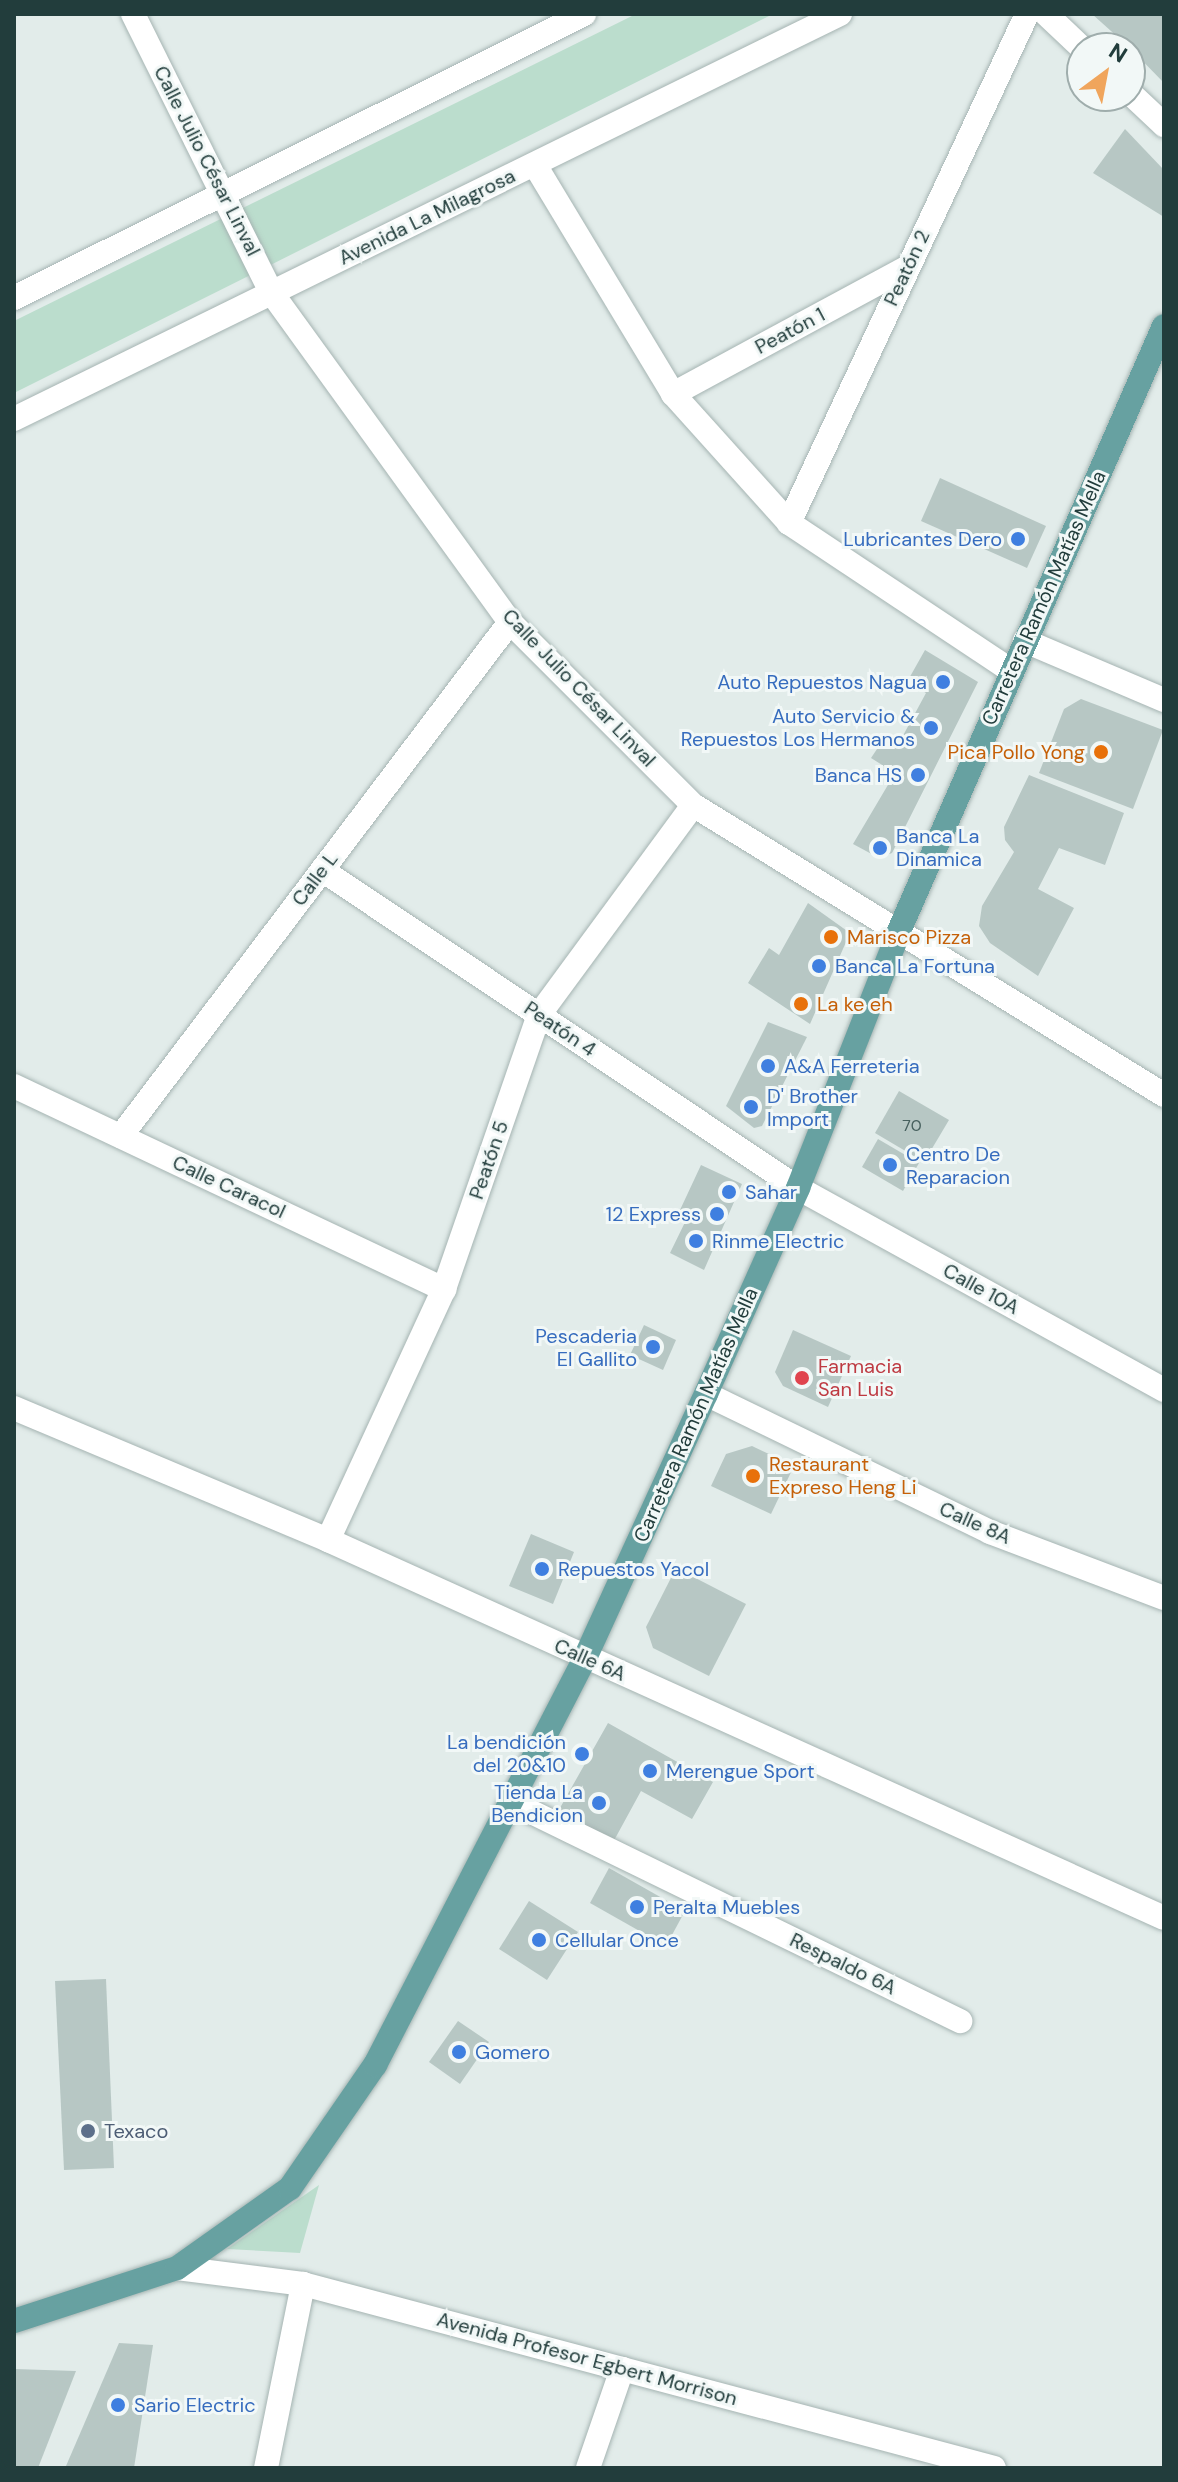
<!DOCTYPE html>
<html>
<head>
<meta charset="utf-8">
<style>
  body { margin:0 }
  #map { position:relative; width:1178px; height:2482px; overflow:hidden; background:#e2ecea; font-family:"DM Sans",sans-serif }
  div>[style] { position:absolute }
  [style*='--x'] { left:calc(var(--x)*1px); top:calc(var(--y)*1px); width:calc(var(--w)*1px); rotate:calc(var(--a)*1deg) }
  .green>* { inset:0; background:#bbddcd }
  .building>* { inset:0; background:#b7c7c4 }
  .roads { filter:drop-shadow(0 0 2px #a5b4b2) drop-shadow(0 0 2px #a5b4b2) }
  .minor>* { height:24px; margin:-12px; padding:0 12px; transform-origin:12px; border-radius:12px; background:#fff }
  .major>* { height:24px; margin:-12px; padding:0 12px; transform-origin:12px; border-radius:12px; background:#67a1a1 }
  .dots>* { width:22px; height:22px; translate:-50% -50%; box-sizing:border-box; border:4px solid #f2f8f7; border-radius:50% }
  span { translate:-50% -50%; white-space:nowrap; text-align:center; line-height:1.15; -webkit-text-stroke:6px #f2f8f7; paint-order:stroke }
  .number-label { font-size:16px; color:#47605e }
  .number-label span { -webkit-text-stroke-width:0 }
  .street-label { font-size:20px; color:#223d3c }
  .shop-label { font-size:20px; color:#366cbe }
  .right { translate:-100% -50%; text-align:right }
  .left { translate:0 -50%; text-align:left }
  .food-label { font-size:20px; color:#c56008 }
  .health-label { font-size:20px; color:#be3a42 }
  .service-label { font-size:20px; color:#4e5e75 }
  .frame { position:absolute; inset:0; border:16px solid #223d3c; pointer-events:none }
  .north { position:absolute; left:1066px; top:32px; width:80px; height:80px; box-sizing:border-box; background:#f2f8f7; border:2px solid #9fadac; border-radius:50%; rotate:32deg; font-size:22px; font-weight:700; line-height:32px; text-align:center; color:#223d3c }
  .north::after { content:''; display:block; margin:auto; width:28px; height:36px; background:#f0a55c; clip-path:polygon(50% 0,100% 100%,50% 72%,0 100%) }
</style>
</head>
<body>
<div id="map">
  <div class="green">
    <div style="clip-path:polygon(636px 14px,773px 14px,14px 393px,14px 321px)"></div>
    <div style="clip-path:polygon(319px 2185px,300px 2253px,227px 2249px)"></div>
  </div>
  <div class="building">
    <div style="clip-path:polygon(1092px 14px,1164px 14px,1164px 83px,1130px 48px)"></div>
    <div style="clip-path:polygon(1125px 129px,1164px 170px,1164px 217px,1093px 173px)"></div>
    <div style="clip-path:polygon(940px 478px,1046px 526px,1027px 568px,921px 521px)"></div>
    <div style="clip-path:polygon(925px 650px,978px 682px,892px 853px,879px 858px,853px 844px,895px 773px,871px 758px,887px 734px,899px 743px,926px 693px,907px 682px)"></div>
    <div style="clip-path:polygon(1081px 699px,1163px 730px,1133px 809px,1039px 773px,1064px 709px)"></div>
    <div style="clip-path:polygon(1029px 775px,1124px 813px,1105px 865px,1059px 848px,1038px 889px,1074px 908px,1038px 976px,990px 943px,979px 926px,982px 906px,1014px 852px,1005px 840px,1004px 827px)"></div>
    <div style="clip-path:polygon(808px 903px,850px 933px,810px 1024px,748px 983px,769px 948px,779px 955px)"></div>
    <div style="clip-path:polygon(768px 1022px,807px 1037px,762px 1126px,754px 1128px,726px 1106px)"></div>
    <div style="clip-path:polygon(899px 1091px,949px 1120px,924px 1162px,875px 1133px)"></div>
    <div style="clip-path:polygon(878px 1139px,919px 1163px,903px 1191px,862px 1167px)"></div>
    <div style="clip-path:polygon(701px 1165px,742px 1184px,704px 1270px,670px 1253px,689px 1214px,680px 1210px)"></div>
    <div style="clip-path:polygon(644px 1325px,676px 1340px,663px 1370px,630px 1355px)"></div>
    <div style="clip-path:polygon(793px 1330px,851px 1356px,828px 1407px,783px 1386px,775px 1372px)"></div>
    <div style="clip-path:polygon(752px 1446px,794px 1466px,771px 1514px,711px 1486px,726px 1454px)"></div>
    <div style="clip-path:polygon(531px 1534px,574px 1552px,553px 1604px,509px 1586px)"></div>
    <div style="clip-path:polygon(676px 1568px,746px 1604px,709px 1676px,653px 1648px,646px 1627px)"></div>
    <div style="clip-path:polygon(608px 1723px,713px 1782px,692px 1819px,641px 1791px,611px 1846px,556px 1815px)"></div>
    <div style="clip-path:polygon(609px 1868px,685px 1911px,666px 1946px,590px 1903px)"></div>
    <div style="clip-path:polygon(529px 1901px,578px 1932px,547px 1980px,499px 1949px)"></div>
    <div style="clip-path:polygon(106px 1979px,114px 2168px,64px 2170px,55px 1981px)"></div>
    <div style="clip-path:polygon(458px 2021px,489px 2042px,460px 2084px,429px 2062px)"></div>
    <div style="clip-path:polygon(119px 2343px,153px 2345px,134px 2468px,66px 2466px)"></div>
    <div style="clip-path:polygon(14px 2369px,76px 2371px,38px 2468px,14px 2468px)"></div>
  </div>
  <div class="roads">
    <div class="minor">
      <div style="--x:133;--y:14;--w:310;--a:63.6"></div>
      <div style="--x:271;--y:292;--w:407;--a:54.1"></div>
      <div style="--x:510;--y:622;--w:259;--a:45"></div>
      <div style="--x:693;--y:805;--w:553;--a:31.62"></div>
      <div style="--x:1046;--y:14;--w:50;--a:43.4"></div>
      <div style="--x:1130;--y:93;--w:47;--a:43.3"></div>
      <div style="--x:535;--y:165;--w:267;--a:58.9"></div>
      <div style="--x:673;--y:394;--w:173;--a:48"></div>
      <div style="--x:789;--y:523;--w:268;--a:33.6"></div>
      <div style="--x:14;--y:298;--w:637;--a:-26.48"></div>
      <div style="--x:673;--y:394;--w:265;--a:-28.4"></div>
      <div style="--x:14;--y:419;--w:920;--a:-26.12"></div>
      <div style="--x:789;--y:523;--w:562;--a:-64.94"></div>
      <div style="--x:1025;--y:641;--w:151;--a:23"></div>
      <div style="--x:322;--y:870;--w:572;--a:33.75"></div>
      <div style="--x:798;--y:1188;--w:418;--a:28.9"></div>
      <div style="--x:14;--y:1086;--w:476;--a:25.3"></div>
      <div style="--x:121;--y:1136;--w:645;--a:-52.88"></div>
      <div style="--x:706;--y:1394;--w:316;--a:25.9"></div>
      <div style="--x:990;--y:1532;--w:186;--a:20.8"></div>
      <div style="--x:14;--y:1408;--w:341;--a:22.8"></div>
      <div style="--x:328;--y:1540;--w:917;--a:24.33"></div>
      <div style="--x:328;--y:1540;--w:277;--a:-65.2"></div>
      <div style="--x:444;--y:1289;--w:290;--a:-70.9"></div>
      <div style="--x:539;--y:1015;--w:260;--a:-53.7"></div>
      <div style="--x:511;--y:1802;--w:500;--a:26"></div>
      <div style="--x:177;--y:2268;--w:127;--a:7.2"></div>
      <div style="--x:303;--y:2284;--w:715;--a:14.91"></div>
      <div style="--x:266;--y:2468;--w:188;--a:-78.6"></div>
      <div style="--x:588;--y:2468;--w:105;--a:-71"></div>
    </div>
    <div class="major">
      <div style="--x:14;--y:2321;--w:171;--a:-18"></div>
      <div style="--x:177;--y:2268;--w:138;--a:-35.3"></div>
      <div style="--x:290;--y:2188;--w:150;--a:-55.4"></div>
      <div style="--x:375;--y:2065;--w:458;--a:-62.7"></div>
      <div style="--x:585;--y:1658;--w:290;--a:-65.4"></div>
      <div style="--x:706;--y:1394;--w:226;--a:-65.9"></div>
      <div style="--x:798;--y:1188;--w:276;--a:-68.5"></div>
      <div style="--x:899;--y:931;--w:660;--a:-66.35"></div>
    </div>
  </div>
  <div class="dots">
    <div style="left:1018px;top:539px;background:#3f7fe0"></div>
    <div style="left:943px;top:682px;background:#3f7fe0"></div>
    <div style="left:931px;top:728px;background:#3f7fe0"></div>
    <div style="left:1101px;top:752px;background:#e8710a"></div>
    <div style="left:918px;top:775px;background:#3f7fe0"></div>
    <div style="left:880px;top:848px;background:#3f7fe0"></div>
    <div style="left:831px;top:937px;background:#e8710a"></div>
    <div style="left:819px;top:966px;background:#3f7fe0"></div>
    <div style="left:801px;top:1004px;background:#e8710a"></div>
    <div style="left:768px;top:1066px;background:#3f7fe0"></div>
    <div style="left:751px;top:1107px;background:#3f7fe0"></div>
    <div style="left:890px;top:1165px;background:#3f7fe0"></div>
    <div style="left:729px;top:1192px;background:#3f7fe0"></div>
    <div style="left:717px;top:1214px;background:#3f7fe0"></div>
    <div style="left:696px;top:1241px;background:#3f7fe0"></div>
    <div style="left:653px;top:1347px;background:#3f7fe0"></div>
    <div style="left:802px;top:1378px;background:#e0444e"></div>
    <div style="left:753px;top:1476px;background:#e8710a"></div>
    <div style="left:542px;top:1569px;background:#3f7fe0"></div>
    <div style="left:582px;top:1754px;background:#3f7fe0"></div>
    <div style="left:650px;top:1771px;background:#3f7fe0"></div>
    <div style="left:599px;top:1803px;background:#3f7fe0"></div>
    <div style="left:637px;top:1907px;background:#3f7fe0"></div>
    <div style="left:539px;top:1940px;background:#3f7fe0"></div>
    <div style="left:459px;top:2052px;background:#3f7fe0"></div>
    <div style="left:88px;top:2131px;background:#5c6f8a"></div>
    <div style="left:118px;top:2405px;background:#3f7fe0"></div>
  </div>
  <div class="number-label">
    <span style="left:912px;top:1126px">70</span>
  </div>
  <div class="street-label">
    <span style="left:207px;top:161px;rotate:63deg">Calle Julio César Linval</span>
    <span style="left:427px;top:217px;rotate:-26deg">Avenida La Milagrosa</span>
    <span style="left:907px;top:268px;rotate:-65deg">Peatón 2</span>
    <span style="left:790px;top:331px;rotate:-28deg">Peatón 1</span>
    <span style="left:1044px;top:598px;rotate:-66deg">Carretera Ramón Matías Mella</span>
    <span style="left:579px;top:688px;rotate:46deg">Calle Julio César Linval</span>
    <span style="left:315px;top:879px;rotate:-53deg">Calle L</span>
    <span style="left:560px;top:1029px;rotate:34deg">Peatón 4</span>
    <span style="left:489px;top:1160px;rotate:-71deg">Peatón 5</span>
    <span style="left:229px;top:1187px;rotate:25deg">Calle Caracol</span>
    <span style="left:981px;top:1289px;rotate:29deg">Calle 10A</span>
    <span style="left:696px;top:1415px;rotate:-66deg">Carretera Ramón Matías Mella</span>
    <span style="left:975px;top:1523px;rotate:24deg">Calle 8A</span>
    <span style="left:590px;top:1660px;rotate:24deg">Calle 6A</span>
    <span style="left:843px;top:1964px;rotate:26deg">Respaldo 6A</span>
    <span style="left:587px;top:2359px;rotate:15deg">Avenida Profesor Egbert Morrison</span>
  </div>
  <div class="shop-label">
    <span class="right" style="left:1002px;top:539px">Lubricantes Dero</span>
    <span class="right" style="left:927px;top:682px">Auto Repuestos Nagua</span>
    <span class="right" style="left:915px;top:728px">Auto Servicio &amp;<br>Repuestos Los Hermanos</span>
    <span class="right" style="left:902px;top:775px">Banca HS</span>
    <span class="left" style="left:896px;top:848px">Banca La<br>Dinamica</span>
    <span class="left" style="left:835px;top:966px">Banca La Fortuna</span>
    <span class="left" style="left:784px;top:1066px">A&amp;A Ferreteria</span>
    <span class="left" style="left:767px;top:1108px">D' Brother<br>Import</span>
    <span class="left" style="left:906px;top:1166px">Centro De<br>Reparacion</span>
    <span class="left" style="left:745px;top:1192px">Sahar</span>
    <span class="right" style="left:701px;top:1214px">12 Express</span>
    <span class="left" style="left:712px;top:1241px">Rinme Electric</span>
    <span class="right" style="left:637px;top:1348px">Pescaderia<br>El Gallito</span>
    <span class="left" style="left:558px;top:1569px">Repuestos Yacol</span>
    <span class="right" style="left:566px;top:1754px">La bendición<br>del 20&amp;10</span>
    <span class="left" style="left:666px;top:1771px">Merengue Sport</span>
    <span class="right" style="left:583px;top:1804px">Tienda La<br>Bendicion</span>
    <span class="left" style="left:653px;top:1907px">Peralta Muebles</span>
    <span class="left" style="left:555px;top:1940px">Cellular Once</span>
    <span class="left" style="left:475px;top:2052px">Gomero</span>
    <span class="left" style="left:134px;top:2405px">Sario Electric</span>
  </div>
  <div class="food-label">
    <span class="right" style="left:1085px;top:752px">Pica Pollo Yong</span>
    <span class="left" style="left:847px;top:937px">Marisco Pizza</span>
    <span class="left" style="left:817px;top:1004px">La ke eh</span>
    <span class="left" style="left:769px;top:1476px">Restaurant<br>Expreso Heng Li</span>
  </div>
  <div class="health-label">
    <span class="left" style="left:818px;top:1378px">Farmacia<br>San Luis</span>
  </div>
  <div class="service-label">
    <span class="left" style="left:104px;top:2131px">Texaco</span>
  </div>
  <div class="frame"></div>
  <div class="north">N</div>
</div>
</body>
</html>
